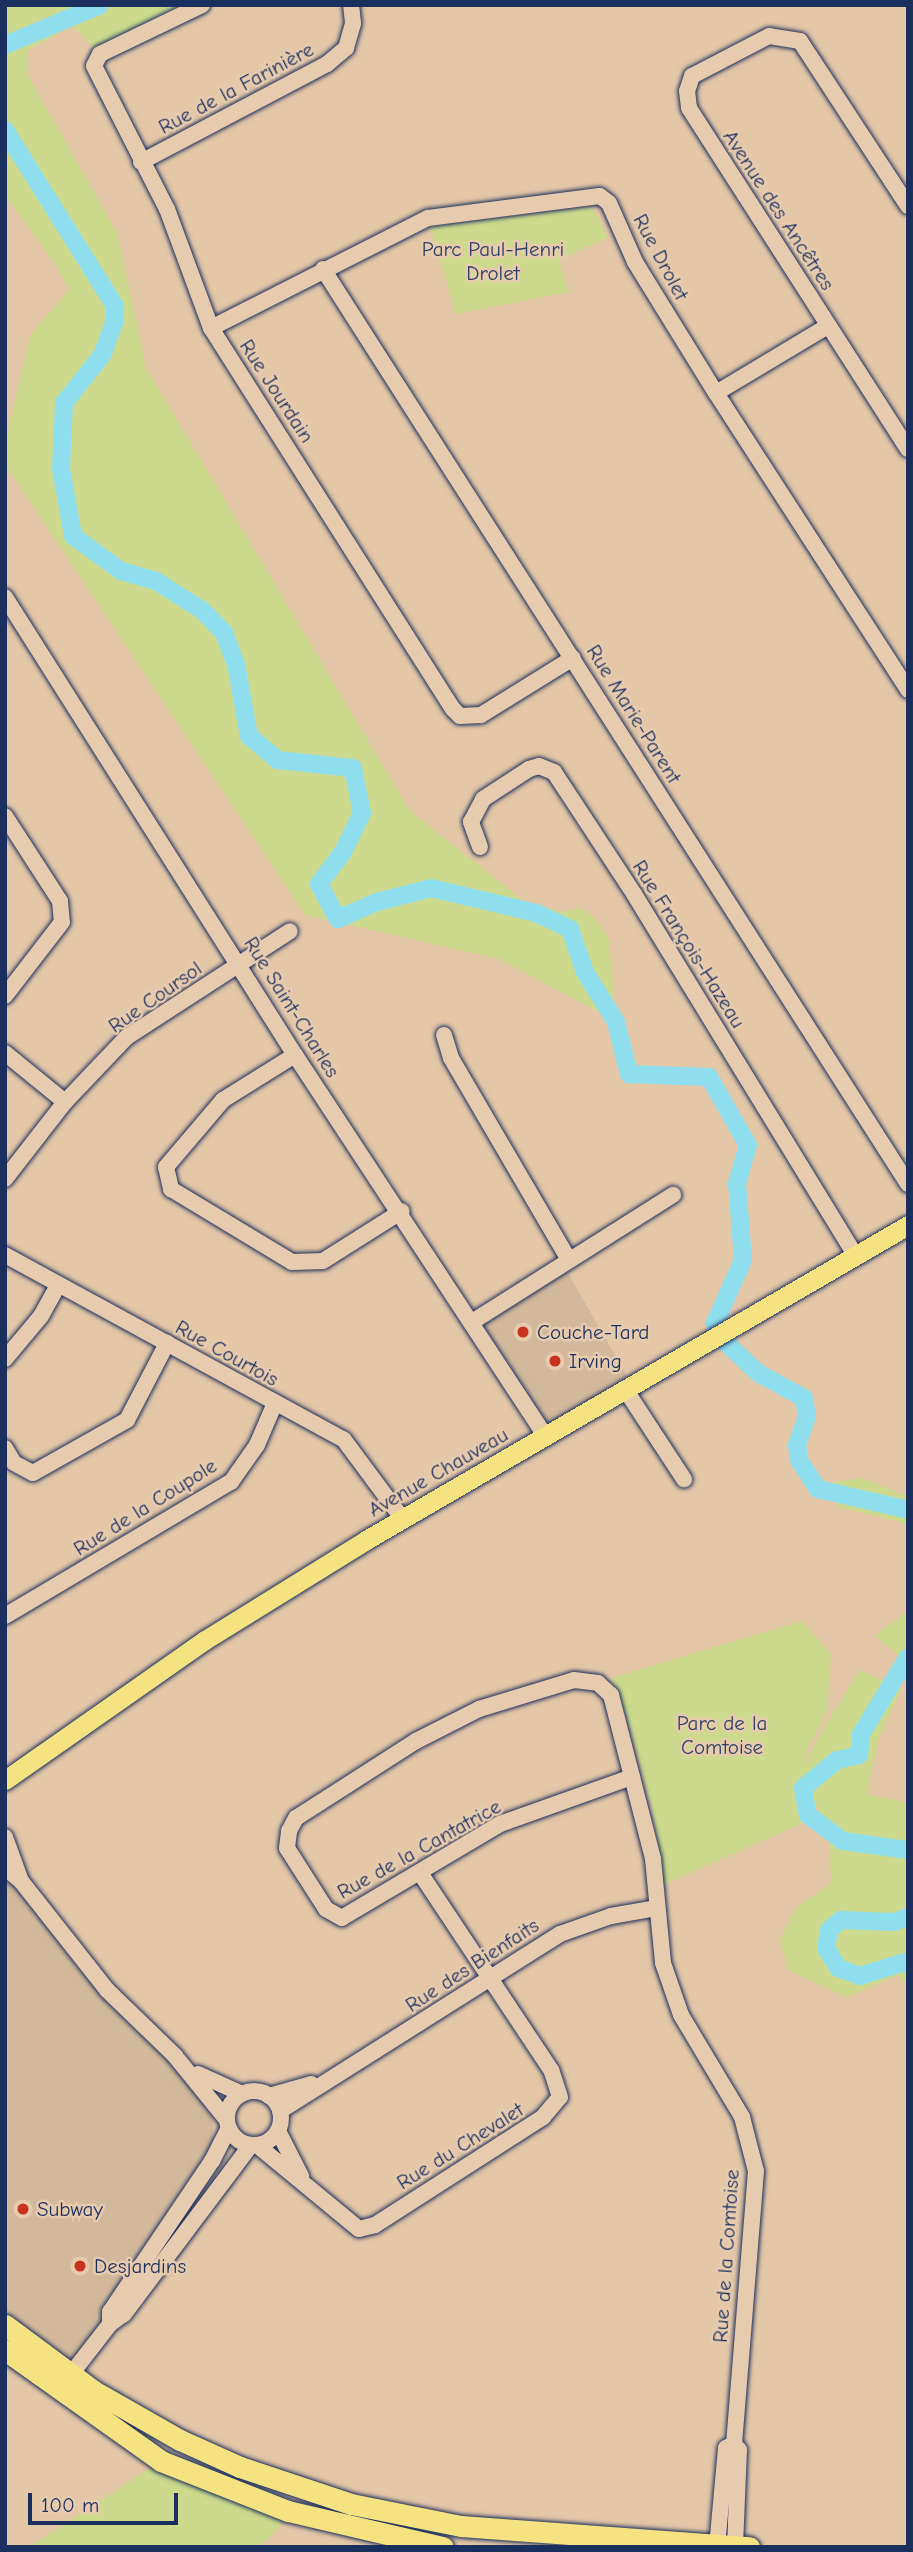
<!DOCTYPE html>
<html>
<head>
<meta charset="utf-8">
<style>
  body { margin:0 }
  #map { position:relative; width:913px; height:2552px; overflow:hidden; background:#e4c7a7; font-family:"Comic Neue",sans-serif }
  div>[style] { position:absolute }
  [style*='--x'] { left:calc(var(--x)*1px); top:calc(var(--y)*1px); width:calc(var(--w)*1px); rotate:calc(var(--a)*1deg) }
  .built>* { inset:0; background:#d3b99b }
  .green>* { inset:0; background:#cdda8d }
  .river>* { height:18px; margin:-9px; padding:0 9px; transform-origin:9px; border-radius:9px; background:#8fdeed }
  .roads { filter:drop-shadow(0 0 2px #1b2f5e) drop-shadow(0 0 2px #1b2f5e) }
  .minor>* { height:16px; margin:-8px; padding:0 8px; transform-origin:8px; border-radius:8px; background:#e7cbae }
  .minor>.ring { margin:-8px; padding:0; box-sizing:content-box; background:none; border:16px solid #e7cbae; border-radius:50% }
  .major>* { height:19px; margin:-9.5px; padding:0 9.5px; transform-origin:9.5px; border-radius:9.5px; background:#f5e382 }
  .highway>* { height:21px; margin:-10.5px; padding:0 10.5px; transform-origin:10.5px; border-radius:10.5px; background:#f5e382 }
  .dots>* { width:19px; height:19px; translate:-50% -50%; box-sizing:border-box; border:4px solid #e7cbae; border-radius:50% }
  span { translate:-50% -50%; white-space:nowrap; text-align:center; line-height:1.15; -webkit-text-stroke:5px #e7cbae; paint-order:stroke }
  .street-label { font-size:21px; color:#1b2f5e }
  .park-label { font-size:21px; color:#2d4063 }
  .poi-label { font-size:21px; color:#1b2f5e }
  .left { translate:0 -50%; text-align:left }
  .frame { position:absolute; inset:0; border:7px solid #1b2f5e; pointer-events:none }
  .scale { position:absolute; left:28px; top:2493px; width:150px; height:32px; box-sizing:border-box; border:4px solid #1b2f5e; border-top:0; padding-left:9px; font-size:21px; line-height:24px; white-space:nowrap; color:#1b2f5e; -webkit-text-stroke:5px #e7cbae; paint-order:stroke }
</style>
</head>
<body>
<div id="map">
  <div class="built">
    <div style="clip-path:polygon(563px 1264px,632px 1385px,546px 1437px,472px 1322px)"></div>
    <div style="clip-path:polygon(5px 1868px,214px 2102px,212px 2161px,70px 2375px,5px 2325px)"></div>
  </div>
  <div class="green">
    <div style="clip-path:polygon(5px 5px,202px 5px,100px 54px,72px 26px,28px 50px,27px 74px,118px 235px,146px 368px,410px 811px,525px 902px,565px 912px,581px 908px,595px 918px,609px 940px,616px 1021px,499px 959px,305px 915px,5px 464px,5px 444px,30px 336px,69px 290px,54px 262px,5px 195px)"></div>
    <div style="clip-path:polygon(592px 207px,608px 237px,559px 260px,569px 292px,456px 314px,430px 226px)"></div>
    <div style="clip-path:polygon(863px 1478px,908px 1497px,908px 1524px,838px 1507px,833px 1482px)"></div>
    <div style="clip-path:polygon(908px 1611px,908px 1664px,875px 1635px)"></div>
    <div style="clip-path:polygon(802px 1621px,831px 1654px,827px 1712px,808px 1748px,805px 1767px,817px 1739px,860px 1670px,901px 1689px,878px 1741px,867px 1794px,908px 1803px,908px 1988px,898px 1975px,847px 1997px,788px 1970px,780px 1939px,797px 1907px,831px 1883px,829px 1832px,803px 1776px,798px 1794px,802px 1823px,664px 1885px,652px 1807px,626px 1713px,611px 1678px)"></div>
    <div style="clip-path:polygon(161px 2461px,288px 2511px,277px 2530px,258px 2547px,29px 2547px)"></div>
  </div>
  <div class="river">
    <div style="--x:5;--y:45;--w:103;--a:-22.8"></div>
    <div style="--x:5;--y:130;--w:208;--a:58"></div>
    <div style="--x:115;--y:306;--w:14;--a:90"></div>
    <div style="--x:115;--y:320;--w:37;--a:110"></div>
    <div style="--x:102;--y:355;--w:61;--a:128.4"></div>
    <div style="--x:64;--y:403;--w:66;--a:92.6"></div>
    <div style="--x:61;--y:469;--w:68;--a:79.8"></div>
    <div style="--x:73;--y:536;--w:59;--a:36.1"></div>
    <div style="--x:121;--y:571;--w:36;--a:16"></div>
    <div style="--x:156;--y:581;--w:54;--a:32.2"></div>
    <div style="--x:202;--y:610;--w:32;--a:46"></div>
    <div style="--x:224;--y:633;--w:33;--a:69"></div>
    <div style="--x:236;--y:664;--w:73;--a:79.8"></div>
    <div style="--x:249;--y:736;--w:38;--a:40"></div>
    <div style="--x:278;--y:760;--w:75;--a:6.1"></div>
    <div style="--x:353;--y:768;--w:46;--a:78.7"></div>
    <div style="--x:362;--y:813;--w:43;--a:116"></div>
    <div style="--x:343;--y:852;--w:40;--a:127"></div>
    <div style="--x:319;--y:884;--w:40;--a:62"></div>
    <div style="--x:338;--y:919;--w:43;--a:-23.6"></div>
    <div style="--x:377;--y:902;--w:56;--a:-14.5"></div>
    <div style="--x:431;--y:888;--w:108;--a:13.4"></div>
    <div style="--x:536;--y:913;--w:38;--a:25"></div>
    <div style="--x:570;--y:929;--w:46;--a:70.8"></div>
    <div style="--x:585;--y:972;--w:59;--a:58.2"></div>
    <div style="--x:616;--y:1022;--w:54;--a:76"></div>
    <div style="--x:629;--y:1074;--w:80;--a:2.1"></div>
    <div style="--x:709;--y:1077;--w:78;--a:60.2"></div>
    <div style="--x:748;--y:1145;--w:40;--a:106"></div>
    <div style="--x:737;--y:1183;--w:77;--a:85.5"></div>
    <div style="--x:743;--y:1260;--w:69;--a:114"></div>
    <div style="--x:715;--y:1323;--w:15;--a:70"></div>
    <div style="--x:720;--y:1337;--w:52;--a:43.5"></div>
    <div style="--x:758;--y:1373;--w:52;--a:28.5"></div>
    <div style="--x:804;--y:1398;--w:18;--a:81"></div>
    <div style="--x:807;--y:1416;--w:31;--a:109"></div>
    <div style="--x:797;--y:1445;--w:15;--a:82"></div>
    <div style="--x:799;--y:1460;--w:35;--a:57"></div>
    <div style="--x:818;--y:1489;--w:92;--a:13.1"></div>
    <div style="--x:908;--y:1657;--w:90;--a:121.4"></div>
    <div style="--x:861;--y:1734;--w:21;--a:95"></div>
    <div style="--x:859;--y:1755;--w:23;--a:167"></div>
    <div style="--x:837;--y:1760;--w:44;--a:140.5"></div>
    <div style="--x:803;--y:1788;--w:27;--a:80"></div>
    <div style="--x:808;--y:1815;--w:44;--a:36.6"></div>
    <div style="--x:843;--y:1841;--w:66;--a:7.9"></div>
    <div style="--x:908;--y:1917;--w:15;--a:160"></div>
    <div style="--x:894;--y:1922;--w:53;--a:-177.8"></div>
    <div style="--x:841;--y:1920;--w:16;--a:140"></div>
    <div style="--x:829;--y:1930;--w:18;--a:99"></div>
    <div style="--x:826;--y:1948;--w:23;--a:59"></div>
    <div style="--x:838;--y:1968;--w:23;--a:20"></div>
    <div style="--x:860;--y:1976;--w:50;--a:-17.4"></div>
  </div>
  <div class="roads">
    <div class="minor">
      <div style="--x:202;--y:5;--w:113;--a:154.3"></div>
      <div style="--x:100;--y:54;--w:13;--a:117"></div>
      <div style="--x:94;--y:66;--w:161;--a:63"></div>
      <div style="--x:167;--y:209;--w:127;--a:69.7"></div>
      <div style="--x:211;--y:328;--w:451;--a:57.6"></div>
      <div style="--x:453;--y:709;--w:10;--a:45"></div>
      <div style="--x:460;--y:716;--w:21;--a:-3"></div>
      <div style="--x:481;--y:715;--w:108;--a:-31.8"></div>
      <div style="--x:141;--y:162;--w:210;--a:-27.8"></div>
      <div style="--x:327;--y:64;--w:25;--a:-40"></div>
      <div style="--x:346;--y:48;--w:26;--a:-74"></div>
      <div style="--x:353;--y:23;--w:18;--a:-96"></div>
      <div style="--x:908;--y:206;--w:197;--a:-123.2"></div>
      <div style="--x:800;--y:41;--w:31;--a:-171"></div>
      <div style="--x:769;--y:36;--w:87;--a:152.5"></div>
      <div style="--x:692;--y:76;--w:16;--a:108"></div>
      <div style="--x:687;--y:91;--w:17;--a:83"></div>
      <div style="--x:689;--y:108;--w:405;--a:57.3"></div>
      <div style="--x:323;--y:269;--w:1086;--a:57.41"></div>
      <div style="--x:211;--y:328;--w:243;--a:-26.9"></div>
      <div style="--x:428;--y:218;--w:173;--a:-7.3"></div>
      <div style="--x:600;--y:196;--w:11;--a:38"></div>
      <div style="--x:609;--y:203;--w:64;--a:66.2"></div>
      <div style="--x:635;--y:262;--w:154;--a:58.3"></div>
      <div style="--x:716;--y:393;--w:354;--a:57.1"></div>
      <div style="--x:716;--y:393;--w:131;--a:-30.9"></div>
      <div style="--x:5;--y:597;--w:542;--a:57.66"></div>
      <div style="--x:295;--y:1055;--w:457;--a:56.7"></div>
      <div style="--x:5;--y:816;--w:101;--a:57.1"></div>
      <div style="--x:60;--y:901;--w:21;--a:85"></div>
      <div style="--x:62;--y:922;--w:93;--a:127.6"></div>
      <div style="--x:480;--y:847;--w:27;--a:-110"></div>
      <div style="--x:471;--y:822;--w:26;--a:-62"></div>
      <div style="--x:483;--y:799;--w:55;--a:-33.1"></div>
      <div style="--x:529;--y:769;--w:10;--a:-17"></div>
      <div style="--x:539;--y:766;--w:16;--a:22"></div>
      <div style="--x:554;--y:772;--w:146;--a:56.7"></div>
      <div style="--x:634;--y:894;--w:425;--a:58.5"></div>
      <div style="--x:444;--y:1035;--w:24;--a:73"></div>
      <div style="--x:451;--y:1058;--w:234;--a:59.7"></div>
      <div style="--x:5;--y:1053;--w:77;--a:39.2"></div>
      <div style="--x:295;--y:1055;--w:85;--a:148"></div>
      <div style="--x:223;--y:1100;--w:88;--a:130.4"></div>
      <div style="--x:166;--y:1167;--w:23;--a:77"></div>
      <div style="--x:171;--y:1189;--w:141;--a:31.1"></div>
      <div style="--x:292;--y:1262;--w:31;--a:-2"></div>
      <div style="--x:323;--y:1261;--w:93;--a:-32.3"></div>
      <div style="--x:5;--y:1179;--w:98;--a:-52.1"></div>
      <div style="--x:65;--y:1102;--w:90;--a:-46.4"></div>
      <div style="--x:127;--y:1037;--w:194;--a:-33"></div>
      <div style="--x:5;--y:1255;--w:386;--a:28.6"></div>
      <div style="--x:344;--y:1440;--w:97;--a:53.4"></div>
      <div style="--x:472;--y:1322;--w:238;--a:-32.3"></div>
      <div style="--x:5;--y:1359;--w:56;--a:-50.1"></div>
      <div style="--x:41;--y:1316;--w:35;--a:-61"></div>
      <div style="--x:625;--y:1389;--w:108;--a:56.8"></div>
      <div style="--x:5;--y:1448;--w:17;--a:59"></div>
      <div style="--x:14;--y:1463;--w:21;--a:28"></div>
      <div style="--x:33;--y:1473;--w:108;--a:-29.4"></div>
      <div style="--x:127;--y:1420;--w:87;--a:-62.5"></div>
      <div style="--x:5;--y:1616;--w:263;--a:-30.7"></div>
      <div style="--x:231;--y:1482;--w:45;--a:-54.9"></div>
      <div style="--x:257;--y:1445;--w:46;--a:-66.8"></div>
      <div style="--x:632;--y:1777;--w:140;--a:160.4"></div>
      <div style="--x:500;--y:1824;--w:184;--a:149.3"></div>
      <div style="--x:342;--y:1918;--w:18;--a:-151"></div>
      <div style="--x:326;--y:1909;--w:72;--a:-122.6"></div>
      <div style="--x:287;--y:1848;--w:17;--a:-83"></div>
      <div style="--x:289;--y:1831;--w:15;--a:-62"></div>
      <div style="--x:296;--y:1818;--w:143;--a:-32.7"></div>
      <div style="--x:416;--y:1741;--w:71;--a:-26.9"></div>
      <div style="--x:479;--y:1709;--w:99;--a:-17"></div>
      <div style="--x:574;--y:1680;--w:24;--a:7"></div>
      <div style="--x:598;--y:1683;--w:18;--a:43"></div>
      <div style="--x:611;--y:1695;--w:169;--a:75.6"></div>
      <div style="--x:653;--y:1859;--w:104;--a:84.5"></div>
      <div style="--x:663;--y:1963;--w:55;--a:70.9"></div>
      <div style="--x:681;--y:2015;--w:119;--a:59.1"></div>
      <div style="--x:742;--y:2117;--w:56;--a:75.5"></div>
      <div style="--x:756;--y:2171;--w:274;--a:94.6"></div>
      <div style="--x:734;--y:2444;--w:8;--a:50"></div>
      <div style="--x:739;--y:2450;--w:97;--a:92.4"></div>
      <div style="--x:5;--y:1837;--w:47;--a:70"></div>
      <div style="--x:5;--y:1868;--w:21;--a:39"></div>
      <div style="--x:21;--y:1881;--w:139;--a:51.7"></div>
      <div style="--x:107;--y:1990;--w:95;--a:44.1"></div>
      <div style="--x:175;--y:2056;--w:82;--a:50.9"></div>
      <div style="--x:198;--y:2074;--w:48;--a:24.4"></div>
      <div class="ring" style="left:227px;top:2091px;width:38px;height:38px"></div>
      <div style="--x:269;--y:2096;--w:44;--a:-15.9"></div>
      <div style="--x:280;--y:2111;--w:331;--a:-32.3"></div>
      <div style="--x:560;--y:1934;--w:54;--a:-19.4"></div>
      <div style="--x:611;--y:1916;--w:47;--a:-9.9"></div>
      <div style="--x:278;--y:2131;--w:51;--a:62.9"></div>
      <div style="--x:257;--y:2145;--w:132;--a:39.5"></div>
      <div style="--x:359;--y:2229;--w:16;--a:-14"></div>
      <div style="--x:375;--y:2225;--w:200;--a:-32.7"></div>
      <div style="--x:543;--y:2117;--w:26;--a:-50"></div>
      <div style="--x:560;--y:2097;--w:28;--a:-108"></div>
      <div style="--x:551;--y:2070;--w:235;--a:-123.6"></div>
      <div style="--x:110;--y:2324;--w:12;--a:-90"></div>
      <div style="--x:110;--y:2312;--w:182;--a:-56"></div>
      <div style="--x:212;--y:2161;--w:37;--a:-63"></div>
      <div style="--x:65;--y:2382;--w:73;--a:-52.2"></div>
      <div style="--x:110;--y:2324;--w:17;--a:-36"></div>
      <div style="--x:124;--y:2314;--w:211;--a:-53.1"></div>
      <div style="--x:717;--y:2547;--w:99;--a:-84.8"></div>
      <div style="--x:726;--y:2448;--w:9;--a:-27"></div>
    </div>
    <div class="major">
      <div style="--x:5;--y:1780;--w:244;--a:-35"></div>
      <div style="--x:205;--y:1640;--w:190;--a:-31.8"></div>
      <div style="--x:366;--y:1540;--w:627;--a:-30.16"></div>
    </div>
    <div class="highway">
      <div style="--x:5;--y:2325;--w:111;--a:36.6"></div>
      <div style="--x:94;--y:2391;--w:99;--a:29.7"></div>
      <div style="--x:180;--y:2440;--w:66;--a:24.2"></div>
      <div style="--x:240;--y:2467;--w:117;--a:18.4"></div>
      <div style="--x:351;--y:2504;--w:112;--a:11.3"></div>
      <div style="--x:461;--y:2526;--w:289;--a:4.2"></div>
      <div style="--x:5;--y:2350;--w:191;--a:35.4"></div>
      <div style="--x:161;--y:2461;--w:136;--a:21.5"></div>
      <div style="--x:288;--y:2511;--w:159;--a:13.1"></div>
    </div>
  </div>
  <div class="dots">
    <div style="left:523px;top:1332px;background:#c8321e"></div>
    <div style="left:555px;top:1361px;background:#c8321e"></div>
    <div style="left:23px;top:2209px;background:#c8321e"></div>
    <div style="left:80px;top:2266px;background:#c8321e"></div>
  </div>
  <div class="street-label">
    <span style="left:236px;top:88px;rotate:-28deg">Rue de la Farinière</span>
    <span style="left:779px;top:210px;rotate:57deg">Avenue des Ancêtres</span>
    <span style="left:661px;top:257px;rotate:62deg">Rue Drolet</span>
    <span style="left:277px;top:391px;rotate:57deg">Rue Jourdain</span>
    <span style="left:634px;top:714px;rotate:58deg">Rue Marie-Parent</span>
    <span style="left:689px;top:944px;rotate:58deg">Rue François-Hazeau</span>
    <span style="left:155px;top:997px;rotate:-35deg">Rue Coursol</span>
    <span style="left:292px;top:1007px;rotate:58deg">Rue Saint-Charles</span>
    <span style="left:227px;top:1353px;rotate:29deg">Rue Courtois</span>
    <span style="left:438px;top:1472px;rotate:-30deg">Avenue Chauveau</span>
    <span style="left:145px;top:1507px;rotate:-32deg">Rue de la Coupole</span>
    <span style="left:419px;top:1849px;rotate:-29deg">Rue de la Cantatrice</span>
    <span style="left:472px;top:1965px;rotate:-33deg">Rue des Bienfaits</span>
    <span style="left:460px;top:2146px;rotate:-32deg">Rue du Chevalet</span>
    <span style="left:726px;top:2256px;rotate:-86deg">Rue de la Comtoise</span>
  </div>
  <div class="park-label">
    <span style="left:493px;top:261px">Parc Paul-Henri<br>Drolet</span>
    <span style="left:722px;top:1735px">Parc de la<br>Comtoise</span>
  </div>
  <div class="poi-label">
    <span class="left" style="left:537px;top:1332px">Couche-Tard</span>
    <span class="left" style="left:569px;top:1361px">Irving</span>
    <span class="left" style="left:37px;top:2209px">Subway</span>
    <span class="left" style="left:94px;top:2266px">Desjardins</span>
  </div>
  <div class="frame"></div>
  <div class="scale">100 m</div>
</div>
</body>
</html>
